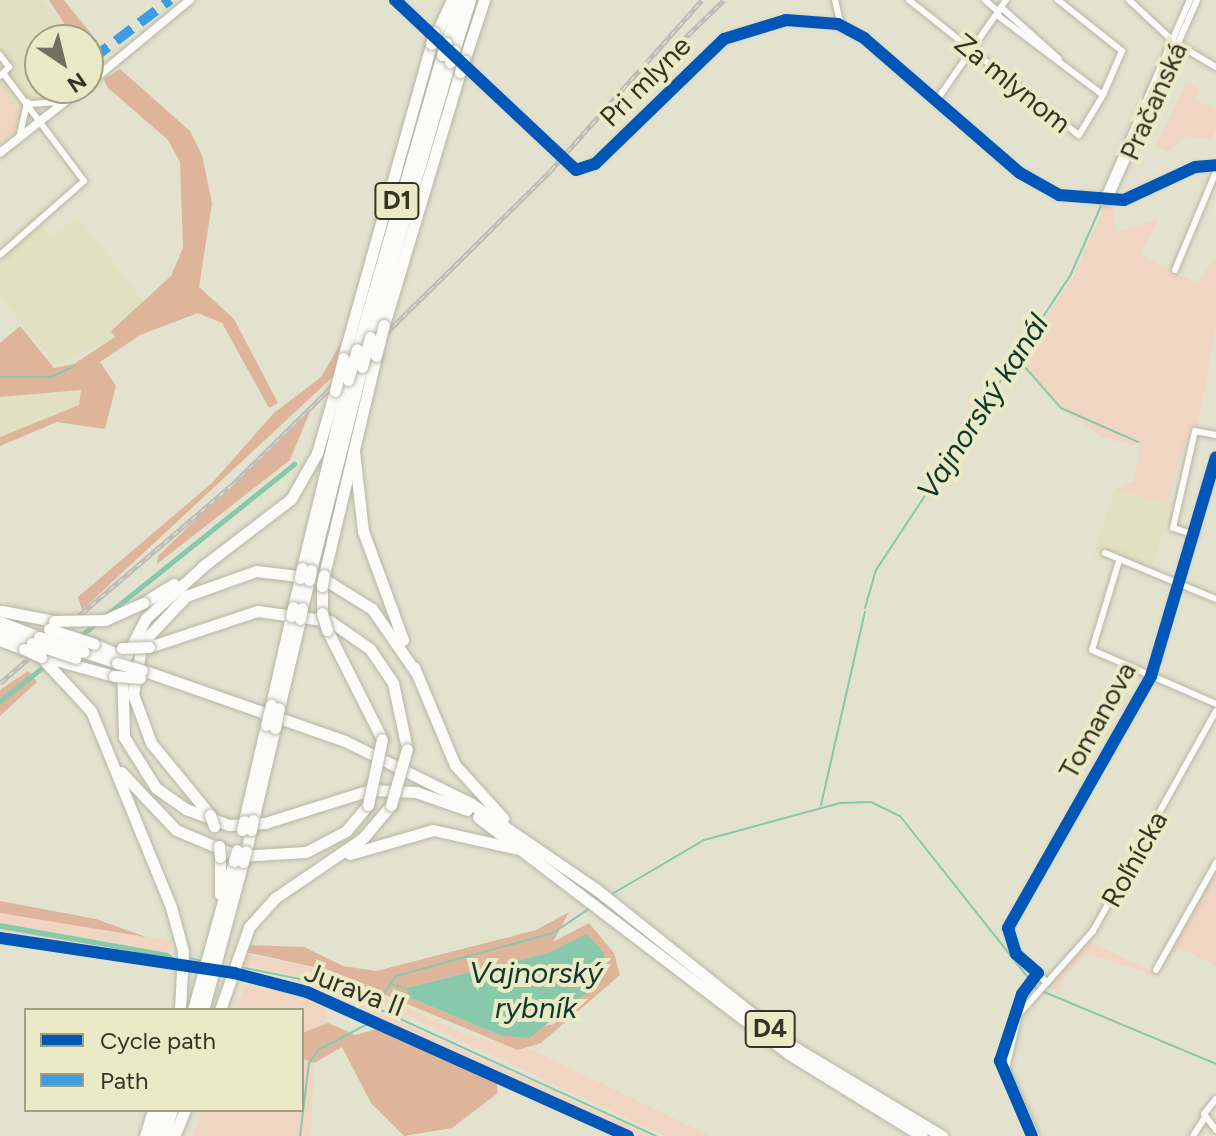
<!DOCTYPE html>
<html>
<head>
<meta charset="utf-8">
<style>
  body { margin:0 }
  #map { position:relative; width:1216px; height:1136px; overflow:hidden; background:#e3e2cf; font-family:Figtree,sans-serif }
  div>[style] { position:absolute }
  [style*='--x'] { left:calc(var(--x)*1px); top:calc(var(--y)*1px); width:calc(var(--w)*1px); rotate:calc(var(--a)*1deg) }
  .built>* { inset:0; background:#e1e0c0 }
  .green>* { inset:0; background:#efd5c2 }
  .forest>* { inset:0; background:#deb49a }
  .water>* { inset:0; background:#88c8ab }
  .stream>* { height:2px; margin:-1px; padding:0 1px; transform-origin:1px; border-radius:1px; background:#88c8ab }
  .canal>* { height:5px; margin:-2.5px; padding:0 2.5px; transform-origin:2.5px; border-radius:2.5px; background:#88c8ab }
  .roads { filter:drop-shadow(0 0 2px #b6b5a6) drop-shadow(0 0 2px #b6b5a6) }
  .minor>* { height:6px; margin:-3px; padding:0 3px; transform-origin:3px; border-radius:3px; background:#fbfbf8 }
  .major>* { height:8px; margin:-4px; padding:0 4px; transform-origin:4px; border-radius:4px; background:#fbfbf8 }
  .highway>* { height:11px; margin:-5.5px; padding:0 5.5px; transform-origin:5.5px; border-radius:5.5px; background:#fbfbf8 }
  .rail>* { height:5px; margin-top:-2.5px; transform-origin:0; background:repeating-linear-gradient(90deg,#ebeac7 0 6px,#bebdb8 0 12px); box-sizing:border-box; border-block:2px solid #bebdb8 }
  .bridges { filter:drop-shadow(0 0 2px #b6b5a6) drop-shadow(0 0 2px #b6b5a6) }
  .highway-bridge>* { height:11px; margin:-5.5px; padding:0 5.5px; transform-origin:5.5px; border-radius:5.5px; background:#fbfbf8 }
  .quiet>* { height:10px; margin-top:-5px; transform-origin:0; background:repeating-linear-gradient(90deg,#3e9de0 0 20px,transparent 0 30px) }
  .cycleway>* { height:12px; margin:-6px; padding:0 6px; transform-origin:6px; border-radius:6px; background:#0057b8 }
  span { translate:-50% -50%; white-space:nowrap; text-align:center; line-height:1.15; -webkit-text-stroke:8px #ebeac7; paint-order:stroke }
  .shield-label span { padding:2px 6px; background:#ebeac7; border:2px solid; border-radius:6px; -webkit-text-stroke-width:0 }
  .shield-label { font-size:26px; color:#353426; font-weight:700 }
  .street-label { font-size:28px; color:#353426 }
  .water-label { font-size:30px; color:#0e382b; font-style:italic }
  .legend { position:absolute; left:24px; top:1008px; width:280px; height:104px; box-sizing:border-box; background:#ebeac7; border:2px solid #a2a187; margin:0; padding:10px 14px; list-style:none; font-size:24px; color:#353426 }
  .legend li { display:flex; align-items:center; gap:16px; height:40px }
  .legend b { width:40px; border:2px solid #a2a187 }
  .north { position:absolute; left:24px; top:24px; width:80px; height:80px; box-sizing:border-box; background:#ebeac7; border:2px solid #a2a187; border-radius:50%; rotate:145deg; font-size:22px; font-weight:700; line-height:32px; text-align:center; color:#353426 }
  .north::after { content:''; display:block; margin:auto; width:28px; height:36px; background:#727161; clip-path:polygon(50% 0,100% 100%,50% 72%,0 100%) }
</style>
</head>
<body>
<div id="map">
  <div class="built">
    <div style="clip-path:polygon(0 0,43px 0,75px 40px,40px 40px,40px 88px,59px 88px,0 135px)"></div>
    <div style="clip-path:polygon(78px 217px,145px 303px,110px 329px,114px 336px,56px 366px,0 296px,0 259px,42px 225px,52px 237px)"></div>
    <div style="clip-path:polygon(53px 389px,81px 389px,79px 405px,0 437px,0 397px)"></div>
    <div style="clip-path:polygon(1115px 489px,1170px 505px,1152px 572px,1093px 556px)"></div>
  </div>
  <div class="green">
    <div style="clip-path:polygon(0 81px,23px 117px,59px 88px,69px 88px,0 143px)"></div>
    <div style="clip-path:polygon(1186px 83px,1199px 89px,1195px 100px,1216px 109px,1216px 130px,1212px 140px,1186px 136px,1168px 152px,1156px 146px)"></div>
    <div style="clip-path:polygon(1105px 206px,1114px 207px,1116px 232px,1159px 219px,1140px 254px,1171px 271px,1197px 282px,1216px 257px,1216px 324px,1198px 426px,1190px 426px,1167px 504px,1115px 489px,1134px 481px,1140px 447px,1102px 437px,1071px 416px,1018px 360px,1072px 279px)"></div>
    <div style="clip-path:polygon(1216px 869px,1216px 966px,1180px 948px,1168px 958px)"></div>
    <div style="clip-path:polygon(0 913px,95px 928px,172px 941px,168px 953px,0 923px)"></div>
    <div style="clip-path:polygon(0 929px,176px 959px,175px 966px,0 938px)"></div>
    <div style="clip-path:polygon(1086px 940px,1160px 975px,1159px 977px,1088px 954px,1063px 977px,1058px 994px,1045px 981px)"></div>
    <div style="clip-path:polygon(240px 953px,323px 969px,467px 1035px,537px 1052px,710px 1136px,665px 1136px,348px 988px,237px 963px)"></div>
    <div style="clip-path:polygon(234px 969px,324px 987px,651px 1136px,631px 1136px,329px 997px)"></div>
    <div style="clip-path:polygon(245px 985px,323px 1000px,328px 1023px,302px 1033px,302px 1010px,236px 1010px)"></div>
    <div style="clip-path:polygon(302px 1058px,314px 1063px,311px 1136px,193px 1136px,202px 1110px,302px 1110px)"></div>
  </div>
  <div class="forest">
    <div style="clip-path:polygon(49px 0,64px 0,104px 50px,90px 57px,88px 40px,75px 40px)"></div>
    <div style="clip-path:polygon(120px 69px,190px 131px,202px 155px,212px 203px,199px 287px,234px 319px,278px 403px,269px 408px,222px 323px,198px 313px,140px 335px,100px 362px,116px 386px,105px 429px,57px 422px,0 446px,0 437px,79px 405px,81px 390px,0 397px,0 343px,20px 326px,54px 368px,74px 364px,115px 337px,111px 331px,171px 276px,183px 248px,180px 162px,168px 140px,107px 87px,104px 79px)"></div>
    <div style="clip-path:polygon(342px 341px,336px 374px,82px 610px,78px 597px,212px 483px,274px 413px,321px 377px)"></div>
    <div style="clip-path:polygon(311px 409px,290px 460px,157px 564px,158px 556px)"></div>
    <div style="clip-path:polygon(28px 671px,37px 682px,0 716px,0 690px)"></div>
    <div style="clip-path:polygon(0 901px,96px 919px,146px 937px,0 913px)"></div>
    <div style="clip-path:polygon(evenodd,569px 912px,553px 942px,589px 923px,614px 953px,620px 975px,541px 1043px,518px 1050px,323px 969px,241px 951px,244px 945px,304px 947px,343px 966px,376px 971px,536px 930px,569px 912px,586px 935px,576px 1002px,554px 1024px,499px 1035px,411px 998px,405px 988px,548px 953px,586px 935px)"></div>
    <div style="clip-path:polygon(328px 1023px,356px 1035px,379px 1028px,496px 1080px,498px 1093px,452px 1128px,404px 1136px,371px 1103px,342px 1047px,314px 1063px,302px 1058px,302px 1033px)"></div>
  </div>
  <div class="water">
    <div style="clip-path:polygon(0 923px,168px 953px,176px 959px,0 929px)"></div>
    <div style="clip-path:polygon(587px 934px,604px 953px,604px 979px,529px 1038px,499px 1035px,411px 998px,405px 988px,548px 953px)"></div>
  </div>
  <div class="stream">
    <div style="--x:1017;--y:358;--w:67;--a:48.7"></div>
    <div style="--x:1061;--y:408;--w:84;--a:23.8"></div>
    <div style="--x:0;--y:377;--w:51;--a:0"></div>
    <div style="--x:51;--y:377;--w:26;--a:-25"></div>
    <div style="--x:865;--y:608;--w:40;--a:-74"></div>
    <div style="--x:876;--y:570;--w:354;--a:-56.6"></div>
    <div style="--x:1071;--y:274;--w:74;--a:-66.2"></div>
    <div style="--x:821;--y:805;--w:198;--a:-77.2"></div>
    <div style="--x:612;--y:894;--w:107;--a:-30.4"></div>
    <div style="--x:704;--y:840;--w:141;--a:-15.2"></div>
    <div style="--x:840;--y:803;--w:31;--a:-2"></div>
    <div style="--x:871;--y:802;--w:32;--a:26"></div>
    <div style="--x:900;--y:816;--w:221;--a:51.6"></div>
    <div style="--x:1037;--y:989;--w:194;--a:22.7"></div>
    <div style="--x:189;--y:958;--w:13;--a:13"></div>
    <div style="--x:240;--y:967;--w:86;--a:11.4"></div>
    <div style="--x:324;--y:984;--w:365;--a:24.6"></div>
    <div style="--x:390;--y:984;--w:16;--a:15"></div>
    <div style="--x:384;--y:993;--w:21;--a:-55"></div>
    <div style="--x:396;--y:976;--w:163;--a:-15.3"></div>
    <div style="--x:553;--y:933;--w:45;--a:-34"></div>
    <div style="--x:300;--y:1136;--w:74;--a:-83"></div>
    <div style="--x:309;--y:1063;--w:16;--a:-55"></div>
    <div style="--x:318;--y:1050;--w:60;--a:-27.8"></div>
  </div>
  <div class="canal">
    <div style="--x:105;--y:616;--w:243;--a:-38.8"></div>
    <div style="--x:77;--y:639;--w:26;--a:-40"></div>
    <div style="--x:0;--y:701;--w:61;--a:-38.4"></div>
  </div>
  <div class="roads">
    <div class="minor">
      <div style="--x:395;--y:0;--w:248;--a:43.2"></div>
      <div style="--x:576;--y:170;--w:20;--a:-18"></div>
      <div style="--x:595;--y:164;--w:180;--a:-44.1"></div>
      <div style="--x:724;--y:39;--w:65;--a:-17"></div>
      <div style="--x:786;--y:20;--w:52;--a:4.4"></div>
      <div style="--x:838;--y:24;--w:30;--a:28"></div>
      <div style="--x:864;--y:38;--w:206;--a:40.9"></div>
      <div style="--x:1020;--y:173;--w:45;--a:29.4"></div>
      <div style="--x:1059;--y:195;--w:65;--a:4.4"></div>
      <div style="--x:1124;--y:200;--w:78;--a:-24.9"></div>
      <div style="--x:1195;--y:167;--w:21;--a:-5"></div>
      <div style="--x:835;--y:0;--w:26;--a:77"></div>
      <div style="--x:909;--y:0;--w:217;--a:38.5"></div>
      <div style="--x:1079;--y:135;--w:47;--a:-59"></div>
      <div style="--x:1103;--y:95;--w:133;--a:-143"></div>
      <div style="--x:985;--y:0;--w:18;--a:41"></div>
      <div style="--x:1058;--y:0;--w:82;--a:38.6"></div>
      <div style="--x:1122;--y:51;--w:48;--a:113.4"></div>
      <div style="--x:1129;--y:0;--w:62;--a:43"></div>
      <div style="--x:1174;--y:42;--w:49;--a:30.8"></div>
      <div style="--x:1002;--y:8;--w:76;--a:41.8"></div>
      <div style="--x:0;--y:55;--w:15;--a:53"></div>
      <div style="--x:9;--y:67;--w:13;--a:135"></div>
      <div style="--x:937;--y:100;--w:121;--a:-55.4"></div>
      <div style="--x:30;--y:104;--w:32;--a:-4"></div>
      <div style="--x:19;--y:138;--w:37;--a:-77"></div>
      <div style="--x:1102;--y:202;--w:220;--a:-66.5"></div>
      <div style="--x:1108;--y:202;--w:221;--a:-66.2"></div>
      <div style="--x:0;--y:255;--w:112;--a:-41.4"></div>
      <div style="--x:84;--y:181;--w:134;--a:-126.8"></div>
      <div style="--x:1175;--y:270;--w:106;--a:-67.3"></div>
      <div style="--x:1195;--y:535;--w:23;--a:-162"></div>
      <div style="--x:1173;--y:528;--w:99;--a:-77.2"></div>
      <div style="--x:1195;--y:431;--w:21;--a:11"></div>
      <div style="--x:1105;--y:553;--w:120;--a:22.5"></div>
      <div style="--x:1119;--y:561;--w:93;--a:106.9"></div>
      <div style="--x:1092;--y:650;--w:135;--a:23.5"></div>
      <div style="--x:1156;--y:970;--w:123;--a:-60.7"></div>
      <div style="--x:1045;--y:981;--w:40;--a:-137"></div>
      <div style="--x:1016;--y:954;--w:27;--a:-107"></div>
      <div style="--x:1008;--y:928;--w:290;--a:-60.4"></div>
      <div style="--x:1151;--y:676;--w:228;--a:-73.5"></div>
      <div style="--x:1216;--y:1099;--w:19;--a:129"></div>
      <div style="--x:1204;--y:1114;--w:20;--a:53"></div>
      <div style="--x:1036;--y:1136;--w:74;--a:-113.8"></div>
      <div style="--x:1006;--y:1068;--w:56;--a:-76.5"></div>
      <div style="--x:1019;--y:1014;--w:111;--a:-48.3"></div>
      <div style="--x:1093;--y:931;--w:252;--a:-60.8"></div>
      <div style="--x:1193;--y:1136;--w:20;--a:-57"></div>
    </div>
    <div class="major">
      <div style="--x:88;--y:84;--w:132;--a:-39.5"></div>
      <div style="--x:0;--y:153;--w:105;--a:-38.4"></div>
    </div>
    <div class="highway">
      <div style="--x:436;--y:34;--w:38;--a:-65"></div>
      <div style="--x:446;--y:43;--w:45;--a:-72"></div>
      <div style="--x:454;--y:51;--w:53;--a:-72.6"></div>
      <div style="--x:464;--y:61;--w:64;--a:-71.8"></div>
      <div style="--x:384;--y:325;--w:264;--a:-73.3"></div>
      <div style="--x:370;--y:337;--w:286;--a:-73.8"></div>
      <div style="--x:357;--y:349;--w:306;--a:-73.9"></div>
      <div style="--x:343;--y:358;--w:326;--a:-74.3"></div>
      <div style="--x:354;--y:451;--w:81;--a:83.6"></div>
      <div style="--x:363;--y:531;--w:116;--a:69.8"></div>
      <div style="--x:207;--y:563;--w:82;--a:138"></div>
      <div style="--x:146;--y:618;--w:52;--a:117.6"></div>
      <div style="--x:122;--y:664;--w:73;--a:88.4"></div>
      <div style="--x:124;--y:737;--w:60;--a:57.9"></div>
      <div style="--x:156;--y:788;--w:37;--a:35"></div>
      <div style="--x:186;--y:809;--w:46;--a:20.4"></div>
      <div style="--x:229;--y:825;--w:36;--a:-3"></div>
      <div style="--x:265;--y:823;--w:110;--a:-17.4"></div>
      <div style="--x:370;--y:790;--w:46;--a:2.5"></div>
      <div style="--x:416;--y:792;--w:54;--a:19.4"></div>
      <div style="--x:202;--y:567;--w:112;--a:-37.4"></div>
      <div style="--x:291;--y:499;--w:53;--a:-60.5"></div>
      <div style="--x:317;--y:453;--w:65;--a:-73.8"></div>
      <div style="--x:302;--y:568;--w:194;--a:-76.3"></div>
      <div style="--x:311;--y:570;--w:209;--a:-75.9"></div>
      <div style="--x:324;--y:575;--w:225;--a:-76.6"></div>
      <div style="--x:322;--y:586;--w:27;--a:90"></div>
      <div style="--x:143;--y:603;--w:36;--a:-32"></div>
      <div style="--x:293;--y:607;--w:30;--a:-76"></div>
      <div style="--x:302;--y:608;--w:29;--a:-76"></div>
      <div style="--x:2;--y:611;--w:53;--a:10.9"></div>
      <div style="--x:0;--y:622;--w:42;--a:21"></div>
      <div style="--x:327;--y:630;--w:122;--a:63.2"></div>
      <div style="--x:0;--y:631;--w:34;--a:21"></div>
      <div style="--x:0;--y:640;--w:26;--a:21"></div>
      <div style="--x:94;--y:644;--w:28;--a:23"></div>
      <div style="--x:149;--y:647;--w:114;--a:-18.4"></div>
      <div style="--x:257;--y:611;--w:74;--a:7.8"></div>
      <div style="--x:330;--y:621;--w:49;--a:35"></div>
      <div style="--x:370;--y:649;--w:41;--a:55.9"></div>
      <div style="--x:393;--y:683;--w:67;--a:78"></div>
      <div style="--x:84;--y:652;--w:35;--a:18"></div>
      <div style="--x:41;--y:657;--w:74;--a:47.2"></div>
      <div style="--x:91;--y:711;--w:212;--a:67.8"></div>
      <div style="--x:171;--y:907;--w:46;--a:74.7"></div>
      <div style="--x:183;--y:951;--w:59;--a:92.9"></div>
      <div style="--x:45;--y:657;--w:72;--a:15.4"></div>
      <div style="--x:414;--y:667;--w:106;--a:67.3"></div>
      <div style="--x:455;--y:765;--w:72;--a:47.8"></div>
      <div style="--x:142;--y:670;--w:215;--a:19.3"></div>
      <div style="--x:345;--y:741;--w:140;--a:26.4"></div>
      <div style="--x:470;--y:803;--w:154;--a:34.4"></div>
      <div style="--x:597;--y:890;--w:252;--a:38.6"></div>
      <div style="--x:794;--y:1047;--w:173;--a:31"></div>
      <div style="--x:271;--y:705;--w:91;--a:-77.3"></div>
      <div style="--x:279;--y:708;--w:91;--a:-76.7"></div>
      <div style="--x:121;--y:772;--w:80;--a:46.5"></div>
      <div style="--x:176;--y:830;--w:67;--a:22.8"></div>
      <div style="--x:238;--y:856;--w:68;--a:-3.4"></div>
      <div style="--x:306;--y:852;--w:45;--a:-27.7"></div>
      <div style="--x:346;--y:831;--w:34;--a:-50"></div>
      <div style="--x:210;--y:815;--w:93;--a:-129.3"></div>
      <div style="--x:151;--y:743;--w:52;--a:-110.2"></div>
      <div style="--x:133;--y:694;--w:52;--a:-80"></div>
      <div style="--x:142;--y:643;--w:64;--a:-46.9"></div>
      <div style="--x:186;--y:596;--w:74;--a:-19.7"></div>
      <div style="--x:256;--y:571;--w:68;--a:6.7"></div>
      <div style="--x:324;--y:579;--w:57;--a:32"></div>
      <div style="--x:372;--y:609;--w:75;--a:55.3"></div>
      <div style="--x:478;--y:817;--w:391;--a:37.3"></div>
      <div style="--x:789;--y:1054;--w:156;--a:31.7"></div>
      <div style="--x:253;--y:820;--w:95;--a:-76.6"></div>
      <div style="--x:244;--y:821;--w:98;--a:-77.1"></div>
      <div style="--x:246;--y:851;--w:22;--a:-77"></div>
      <div style="--x:350;--y:854;--w:86;--a:-16.1"></div>
      <div style="--x:433;--y:830;--w:87;--a:12.6"></div>
      <div style="--x:220;--y:894;--w:37;--a:-90"></div>
      <div style="--x:193;--y:1010;--w:155;--a:-74.6"></div>
      <div style="--x:203;--y:1010;--w:153;--a:-74.9"></div>
      <div style="--x:220;--y:1010;--w:88;--a:-70.7"></div>
      <div style="--x:249;--y:927;--w:39;--a:-48"></div>
      <div style="--x:275;--y:898;--w:107;--a:-34.3"></div>
      <div style="--x:363;--y:838;--w:43;--a:-49.7"></div>
      <div style="--x:145;--y:1136;--w:27;--a:-73"></div>
      <div style="--x:154;--y:1136;--w:28;--a:-71"></div>
      <div style="--x:164;--y:1136;--w:27;--a:-73"></div>
      <div style="--x:174;--y:1136;--w:28;--a:-67"></div>
    </div>
  </div>
  <div class="rail">
    <div style="--x:654;--y:68;--w:98;--a:-44.2"></div>
    <div style="--x:0;--y:683;--w:305;--a:-40.5"></div>
    <div style="--x:232;--y:485;--w:448;--a:-44.6"></div>
    <div style="--x:551;--y:170;--w:227;--a:-48.4"></div>
  </div>
  <div class="bridges">
    <div class="highway-bridge">
      <div style="--x:431;--y:44;--w:12;--a:-76"></div>
      <div style="--x:442;--y:55;--w:13;--a:-72"></div>
      <div style="--x:450;--y:62;--w:12;--a:-70"></div>
      <div style="--x:460;--y:72;--w:12;--a:-70"></div>
      <div style="--x:376;--y:356;--w:32;--a:-76"></div>
      <div style="--x:362;--y:367;--w:31;--a:-75"></div>
      <div style="--x:348;--y:380;--w:32;--a:-74"></div>
      <div style="--x:335;--y:391;--w:34;--a:-76"></div>
      <div style="--x:300;--y:578;--w:10;--a:-79"></div>
      <div style="--x:309;--y:580;--w:10;--a:-79"></div>
      <div style="--x:322;--y:586;--w:11;--a:-80"></div>
      <div style="--x:322;--y:613;--w:18;--a:74"></div>
      <div style="--x:291;--y:616;--w:9;--a:-77"></div>
      <div style="--x:300;--y:619;--w:11;--a:-80"></div>
      <div style="--x:54;--y:621;--w:51;--a:-1.1"></div>
      <div style="--x:105;--y:620;--w:42;--a:-24.1"></div>
      <div style="--x:49;--y:629;--w:47;--a:18.4"></div>
      <div style="--x:39;--y:637;--w:47;--a:18.4"></div>
      <div style="--x:32;--y:643;--w:46;--a:18.8"></div>
      <div style="--x:122;--y:648;--w:27;--a:-2"></div>
      <div style="--x:24;--y:649;--w:19;--a:25"></div>
      <div style="--x:117;--y:663;--w:26;--a:16"></div>
      <div style="--x:114;--y:676;--w:26;--a:4"></div>
      <div style="--x:266;--y:725;--w:21;--a:-76"></div>
      <div style="--x:275;--y:728;--w:20;--a:-79"></div>
      <div style="--x:368;--y:805;--w:67;--a:-78"></div>
      <div style="--x:391;--y:805;--w:58;--a:-74.1"></div>
      <div style="--x:210;--y:815;--w:12;--a:70"></div>
      <div style="--x:242;--y:830;--w:9;--a:-77"></div>
      <div style="--x:251;--y:830;--w:10;--a:-79"></div>
      <div style="--x:219;--y:846;--w:11;--a:85"></div>
      <div style="--x:234;--y:861;--w:11;--a:-75"></div>
      <div style="--x:243;--y:862;--w:11;--a:-75"></div>
    </div>
  </div>
  <div class="quiet">
    <div style="--x:92;--y:59;--w:98;--a:-37.1"></div>
  </div>
  <div class="cycleway">
    <div style="--x:395;--y:0;--w:248;--a:43.2"></div>
    <div style="--x:576;--y:170;--w:20;--a:-18"></div>
    <div style="--x:595;--y:164;--w:180;--a:-44.1"></div>
    <div style="--x:724;--y:39;--w:65;--a:-17"></div>
    <div style="--x:786;--y:20;--w:52;--a:4.4"></div>
    <div style="--x:838;--y:24;--w:30;--a:28"></div>
    <div style="--x:864;--y:38;--w:206;--a:40.9"></div>
    <div style="--x:1020;--y:173;--w:45;--a:29.4"></div>
    <div style="--x:1059;--y:195;--w:65;--a:4.4"></div>
    <div style="--x:1124;--y:200;--w:78;--a:-24.9"></div>
    <div style="--x:1195;--y:167;--w:21;--a:-5"></div>
    <div style="--x:0;--y:938;--w:237;--a:8.5"></div>
    <div style="--x:234;--y:973;--w:75;--a:14.6"></div>
    <div style="--x:307;--y:992;--w:352;--a:24.2"></div>
    <div style="--x:1032;--y:1136;--w:82;--a:-113.1"></div>
    <div style="--x:1000;--y:1061;--w:71;--a:-71.8"></div>
    <div style="--x:1022;--y:994;--w:26;--a:-53"></div>
    <div style="--x:1038;--y:973;--w:29;--a:-139"></div>
    <div style="--x:1016;--y:954;--w:27;--a:-107"></div>
    <div style="--x:1008;--y:928;--w:290;--a:-60.4"></div>
    <div style="--x:1151;--y:676;--w:228;--a:-73.5"></div>
  </div>
  <div class="shield-label">
    <span style="left:397px;top:201px">D1</span>
    <span style="left:770px;top:1029px">D4</span>
  </div>
  <div class="street-label">
    <span style="left:645px;top:81px;rotate:-45deg">Pri mlyne</span>
    <span style="left:1013px;top:83px;rotate:39deg">Za mlynom</span>
    <span style="left:1153px;top:101px;rotate:-66deg">Pračanská</span>
    <span style="left:1097px;top:720px;rotate:-61deg">Tomanova</span>
    <span style="left:1134px;top:859px;rotate:-61deg">Roľnícka</span>
    <span style="left:355px;top:989px;rotate:21deg">Jurava II</span>
  </div>
  <div class="water-label">
    <span style="left:983px;top:407px;rotate:-57deg">Vajnorský kanál</span>
    <span style="left:536px;top:990px">Vajnorský<br>rybník</span>
  </div>
  <ul class="legend">
  <li><b style="height:10px;background:#0057b8"></b>Cycle path</li>
  <li><b style="height:10px;background:#3e9de0"></b>Path</li>
  </ul>
  <div class="north">N</div>
</div>
</body>
</html>
